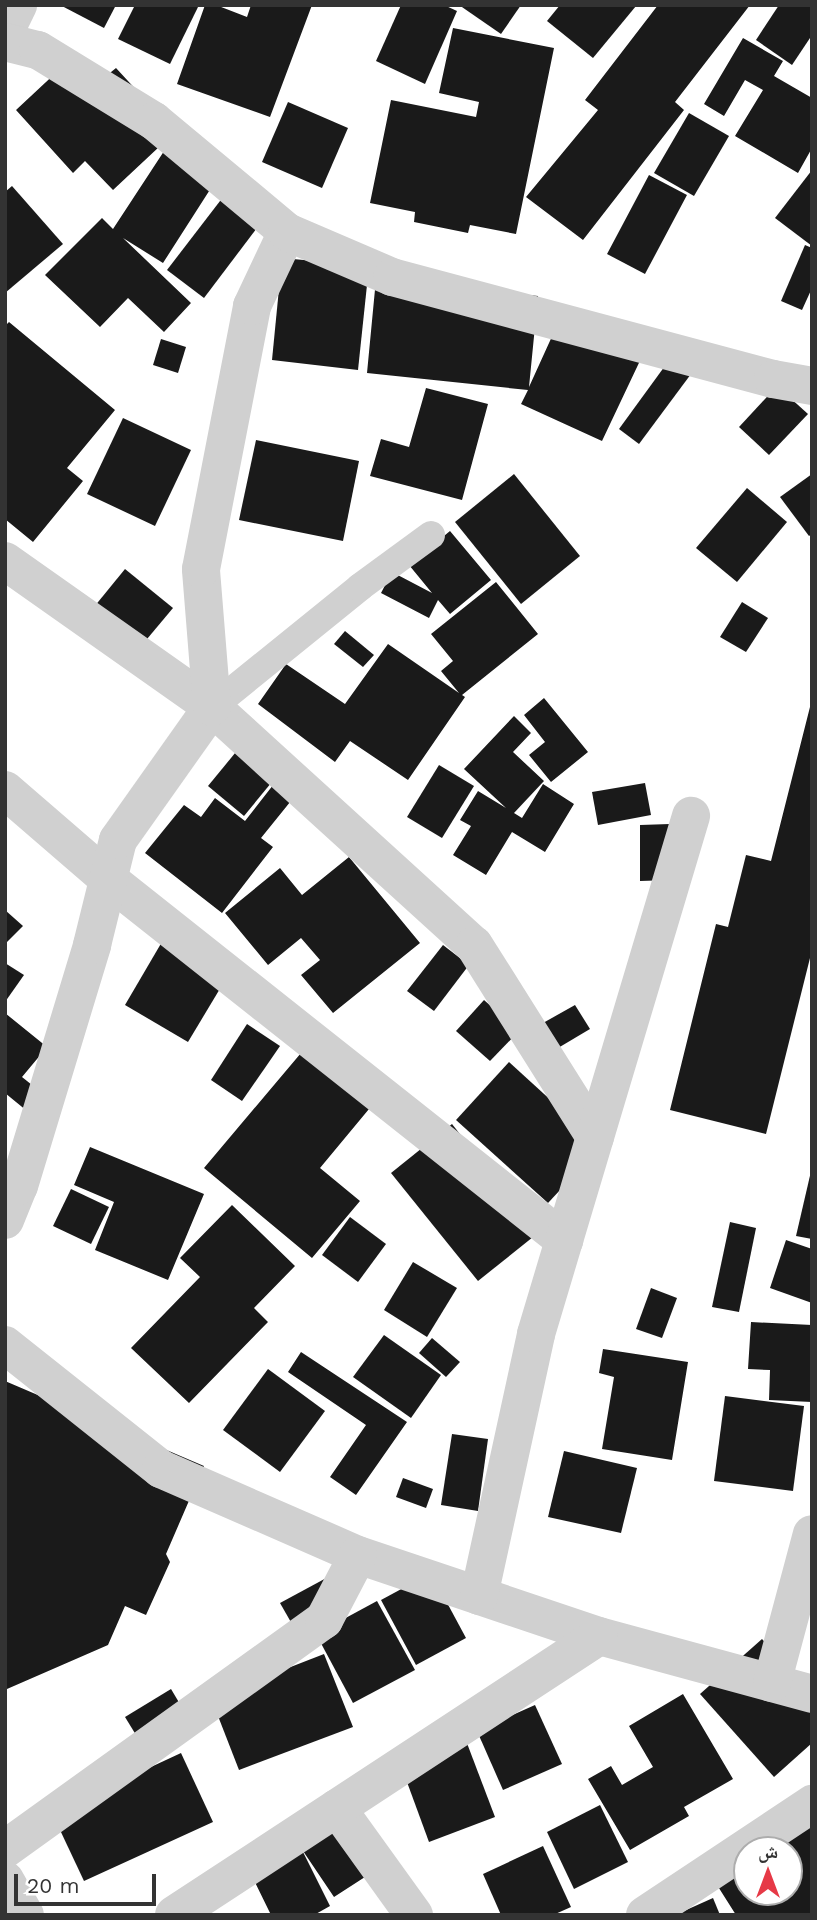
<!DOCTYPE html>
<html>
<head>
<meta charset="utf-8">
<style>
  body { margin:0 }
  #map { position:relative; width:817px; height:1920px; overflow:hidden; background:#fff; font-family:"Work Sans","Noto Naskh Arabic",sans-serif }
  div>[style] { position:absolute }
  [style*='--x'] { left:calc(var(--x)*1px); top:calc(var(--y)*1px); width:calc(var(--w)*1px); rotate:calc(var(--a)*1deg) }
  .building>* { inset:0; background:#1a1a1a }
  .service>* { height:28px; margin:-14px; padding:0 14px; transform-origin:14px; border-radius:14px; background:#d0d0d0 }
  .minor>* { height:38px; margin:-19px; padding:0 19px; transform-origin:19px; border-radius:19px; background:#d0d0d0 }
  .tertiary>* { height:38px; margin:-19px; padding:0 19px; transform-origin:19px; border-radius:19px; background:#d0d0d0 }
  span { translate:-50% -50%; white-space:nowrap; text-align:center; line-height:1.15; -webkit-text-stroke:7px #fff; paint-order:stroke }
  .frame { position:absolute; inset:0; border:7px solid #333; pointer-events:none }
  .north { position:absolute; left:733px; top:1836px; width:70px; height:70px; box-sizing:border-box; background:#fff; border:2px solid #adadad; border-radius:50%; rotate:0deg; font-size:19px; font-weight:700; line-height:28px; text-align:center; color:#333 }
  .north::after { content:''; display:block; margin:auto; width:24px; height:32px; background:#e63946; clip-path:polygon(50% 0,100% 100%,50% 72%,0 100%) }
  .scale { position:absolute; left:14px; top:1874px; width:142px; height:32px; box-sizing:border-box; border:4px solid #333; border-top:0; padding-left:9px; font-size:21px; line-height:24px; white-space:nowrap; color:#333; -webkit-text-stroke:5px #fff; paint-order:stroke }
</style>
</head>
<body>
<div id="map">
  <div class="building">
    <div style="clip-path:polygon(60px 5px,116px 5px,104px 28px)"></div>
    <div style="clip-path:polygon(135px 5px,199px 5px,170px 64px,118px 39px)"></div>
    <div style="clip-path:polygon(205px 5px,216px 5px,247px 17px,251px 5px,312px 5px,270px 117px,177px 84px)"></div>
    <div style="clip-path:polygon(401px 5px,444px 5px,457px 11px,425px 84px,376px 61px)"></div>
    <div style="clip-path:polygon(459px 5px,521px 5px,501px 34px)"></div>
    <div style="clip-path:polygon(560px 5px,635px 5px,636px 6px,593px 58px,547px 21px)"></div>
    <div style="clip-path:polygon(658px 5px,750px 5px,675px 102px,684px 110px,583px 240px,526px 197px,598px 110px,585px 100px)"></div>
    <div style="clip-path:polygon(779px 5px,812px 5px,812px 35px,792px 65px,756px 40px)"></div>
    <div style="clip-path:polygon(453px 28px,554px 48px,516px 234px,470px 225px,468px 233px,414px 222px,415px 212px,370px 203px,391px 100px,476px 117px,479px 102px,439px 93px)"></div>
    <div style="clip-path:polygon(743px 38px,783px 61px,774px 76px,812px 98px,812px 148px,798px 173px,735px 136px,763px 90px,745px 80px,724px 116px,704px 104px)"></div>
    <div style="clip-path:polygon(76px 54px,100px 81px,116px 68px,175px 132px,113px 190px,85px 161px,73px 173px,16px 110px)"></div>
    <div style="clip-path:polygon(288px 102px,348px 128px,322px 188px,262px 162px)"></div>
    <div style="clip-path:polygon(689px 113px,729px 136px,694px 196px,654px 173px)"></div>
    <div style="clip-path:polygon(170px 142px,220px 174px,163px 263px,123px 238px,191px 303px,164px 332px,128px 298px,100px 327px,45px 275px,102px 218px,113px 229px)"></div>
    <div style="clip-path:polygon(812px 170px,812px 246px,775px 218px)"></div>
    <div style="clip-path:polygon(649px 175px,687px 195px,645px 274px,607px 254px)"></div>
    <div style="clip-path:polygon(12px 186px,63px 244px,5px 293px,5px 192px)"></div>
    <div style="clip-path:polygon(230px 188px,266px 216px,204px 298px,167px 270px)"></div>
    <div style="clip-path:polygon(805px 245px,812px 248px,812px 288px,802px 310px,781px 301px)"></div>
    <div style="clip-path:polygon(282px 258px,369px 266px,358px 370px,272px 360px)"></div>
    <div style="clip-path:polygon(376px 279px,538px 296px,529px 387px,564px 310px,646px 348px,602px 441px,521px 404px,528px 390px,367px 373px)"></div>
    <div style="clip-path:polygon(9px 322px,115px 410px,67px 468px,83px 481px,33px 542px,5px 519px,5px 326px)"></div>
    <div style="clip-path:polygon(161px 339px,186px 347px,178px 373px,153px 365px)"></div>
    <div style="clip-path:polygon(670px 359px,691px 374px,639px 444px,619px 429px)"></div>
    <div style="clip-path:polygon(777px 386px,808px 414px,769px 455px,739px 427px)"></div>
    <div style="clip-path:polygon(426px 388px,488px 404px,462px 500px,370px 476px,381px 439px,409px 447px)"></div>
    <div style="clip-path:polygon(123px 418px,191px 450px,155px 526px,87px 494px)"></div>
    <div style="clip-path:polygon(256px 440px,359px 461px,343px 541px,239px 520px)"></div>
    <div style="clip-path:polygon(514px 474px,580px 556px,521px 604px,455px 522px)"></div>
    <div style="clip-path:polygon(812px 474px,812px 534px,809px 536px,780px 497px)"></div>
    <div style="clip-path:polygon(747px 488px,787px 522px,737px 582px,696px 548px)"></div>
    <div style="clip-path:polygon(450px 531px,491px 580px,450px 614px,438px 600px,429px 618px,381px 593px,392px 572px,432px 593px,409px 565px)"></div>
    <div style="clip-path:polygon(125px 569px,173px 608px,142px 645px,94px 607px)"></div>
    <div style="clip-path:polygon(496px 582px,538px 634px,462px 695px,465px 697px,408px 780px,350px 741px,335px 762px,258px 704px,286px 664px,345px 704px,388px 644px,459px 693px,441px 671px,453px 661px,431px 634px)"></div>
    <div style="clip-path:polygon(742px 602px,768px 618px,746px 652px,720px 637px)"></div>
    <div style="clip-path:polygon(345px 631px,374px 655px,363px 667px,334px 644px)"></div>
    <div style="clip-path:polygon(544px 698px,588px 752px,551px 782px,529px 755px,545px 742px,524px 715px)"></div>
    <div style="clip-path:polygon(811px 703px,812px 950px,766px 1134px,670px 1110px,716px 924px,728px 927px,746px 855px,771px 861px)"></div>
    <div style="clip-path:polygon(514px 716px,531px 733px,513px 752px,544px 781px,514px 813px,522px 818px,543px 784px,574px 804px,545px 852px,512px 832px,486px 875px,453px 855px,471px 826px,460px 820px,478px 791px,506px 808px,464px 769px)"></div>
    <div style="clip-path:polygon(254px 730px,290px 760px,244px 816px,208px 786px)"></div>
    <div style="clip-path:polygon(439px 765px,474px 786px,442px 838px,407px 817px)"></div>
    <div style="clip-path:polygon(284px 771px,303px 786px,261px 838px,273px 847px,222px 913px,145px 853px,184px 805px,201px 817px,215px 798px,245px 821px)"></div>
    <div style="clip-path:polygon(645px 783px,651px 815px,598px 825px,592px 792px)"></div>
    <div style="clip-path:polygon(670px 824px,671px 880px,640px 881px,640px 825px)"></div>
    <div style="clip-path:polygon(349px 857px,420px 943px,333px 1013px,301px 975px,320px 960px,301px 938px,268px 965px,225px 913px,280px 868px,302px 895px)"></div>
    <div style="clip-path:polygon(5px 910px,23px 926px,5px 944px)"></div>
    <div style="clip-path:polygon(166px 935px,230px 972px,188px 1042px,125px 1005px)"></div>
    <div style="clip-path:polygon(443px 945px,469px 965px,434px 1011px,407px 991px)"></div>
    <div style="clip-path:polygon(5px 963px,24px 975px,5px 1002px)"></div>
    <div style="clip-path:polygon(484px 1000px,519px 1031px,490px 1061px,456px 1031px)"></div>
    <div style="clip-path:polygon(575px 1005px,590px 1029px,558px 1048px,543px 1023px)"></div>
    <div style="clip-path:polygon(5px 1013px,47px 1047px,22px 1077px,42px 1093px,27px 1111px,5px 1093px)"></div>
    <div style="clip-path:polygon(247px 1024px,280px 1046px,242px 1101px,211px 1080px)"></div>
    <div style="clip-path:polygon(301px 1053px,369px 1109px,320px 1168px,360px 1201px,312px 1258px,204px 1168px)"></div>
    <div style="clip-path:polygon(509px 1062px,601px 1146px,548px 1203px,456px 1120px)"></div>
    <div style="clip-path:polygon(452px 1124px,538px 1233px,478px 1281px,391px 1173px)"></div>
    <div style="clip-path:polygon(90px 1147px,204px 1194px,168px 1280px,95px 1250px,114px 1202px,74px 1185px)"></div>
    <div style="clip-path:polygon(812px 1167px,812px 1239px,796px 1236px)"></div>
    <div style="clip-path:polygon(71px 1189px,109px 1207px,91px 1244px,53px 1226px)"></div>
    <div style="clip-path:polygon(232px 1205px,295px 1266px,254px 1308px,268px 1322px,189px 1403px,131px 1348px,200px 1277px,180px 1258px)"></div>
    <div style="clip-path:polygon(350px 1217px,386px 1244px,358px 1282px,322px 1255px)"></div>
    <div style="clip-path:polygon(730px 1222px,756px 1228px,739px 1312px,712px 1307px)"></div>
    <div style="clip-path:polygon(786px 1240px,812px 1249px,812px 1303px,770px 1288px)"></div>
    <div style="clip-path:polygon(413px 1262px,457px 1288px,427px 1337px,384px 1310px)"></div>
    <div style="clip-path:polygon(651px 1288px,677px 1298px,662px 1338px,636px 1329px)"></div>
    <div style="clip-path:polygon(751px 1322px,812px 1325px,812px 1402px,769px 1400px,770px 1370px,748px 1369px)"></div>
    <div style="clip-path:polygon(384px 1335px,441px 1375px,411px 1418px,353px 1377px)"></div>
    <div style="clip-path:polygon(432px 1338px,460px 1362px,446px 1377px,419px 1353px)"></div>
    <div style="clip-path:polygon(603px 1349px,688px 1362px,672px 1460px,602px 1449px,614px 1377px,599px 1373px)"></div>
    <div style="clip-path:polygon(301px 1352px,407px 1422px,356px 1495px,330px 1477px,366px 1425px,288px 1372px)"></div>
    <div style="clip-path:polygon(268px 1369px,325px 1411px,280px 1472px,223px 1430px)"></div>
    <div style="clip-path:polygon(5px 1381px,204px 1466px,166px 1554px,170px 1562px,146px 1615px,125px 1606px,108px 1645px,7px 1689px)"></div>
    <div style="clip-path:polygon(725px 1396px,804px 1406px,793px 1491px,714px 1481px)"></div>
    <div style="clip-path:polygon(452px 1434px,488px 1439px,478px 1511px,441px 1505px)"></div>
    <div style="clip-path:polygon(564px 1451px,637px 1468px,621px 1533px,548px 1517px)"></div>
    <div style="clip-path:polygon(403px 1478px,433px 1489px,426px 1508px,396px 1497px)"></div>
    <div style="clip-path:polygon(431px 1573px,466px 1638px,416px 1665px,381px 1600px)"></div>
    <div style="clip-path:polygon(330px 1576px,296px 1631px,280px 1603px)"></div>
    <div style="clip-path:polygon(377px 1601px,415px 1670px,353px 1703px,316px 1634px)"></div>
    <div style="clip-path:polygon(762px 1639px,812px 1694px,812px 1743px,774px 1777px,700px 1694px)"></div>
    <div style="clip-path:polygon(324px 1654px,353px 1727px,239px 1770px,211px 1698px)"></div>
    <div style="clip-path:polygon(171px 1689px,190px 1721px,144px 1748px,125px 1717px)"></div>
    <div style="clip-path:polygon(683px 1694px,733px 1779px,684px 1807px,689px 1816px,630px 1850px,588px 1779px,611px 1766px,622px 1785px,653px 1767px,629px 1726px)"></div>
    <div style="clip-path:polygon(535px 1705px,562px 1764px,503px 1790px,477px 1731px)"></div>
    <div style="clip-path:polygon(465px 1738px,495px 1817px,429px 1842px,400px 1763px)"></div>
    <div style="clip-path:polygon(181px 1753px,213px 1822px,84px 1881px,52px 1813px)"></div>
    <div style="clip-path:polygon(340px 1804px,382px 1866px,334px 1897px,301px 1848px,330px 1906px,314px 1915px,271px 1915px,247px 1866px)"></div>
    <div style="clip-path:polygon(600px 1805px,628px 1862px,574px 1889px,547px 1832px)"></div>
    <div style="clip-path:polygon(810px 1826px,812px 1915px,736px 1915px,717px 1885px,747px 1866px,747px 1892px,789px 1892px,789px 1850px,772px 1850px)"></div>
    <div style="clip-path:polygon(543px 1846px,571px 1907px,553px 1915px,501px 1915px,483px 1874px)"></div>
    <div style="clip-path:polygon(713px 1898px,720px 1915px,675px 1915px)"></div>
  </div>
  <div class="service">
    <div style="--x:212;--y:707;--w:191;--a:-39"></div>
    <div style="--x:360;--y:587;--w:88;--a:-36.2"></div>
  </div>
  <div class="minor">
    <div style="--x:5;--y:32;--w:30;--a:-64"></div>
    <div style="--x:5;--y:561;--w:253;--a:35.2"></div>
    <div style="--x:212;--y:707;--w:354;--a:42.3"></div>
    <div style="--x:474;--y:945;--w:227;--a:57.8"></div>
    <div style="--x:5;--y:790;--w:136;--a:40.8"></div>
    <div style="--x:108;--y:879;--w:582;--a:38.37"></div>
    <div style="--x:5;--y:1220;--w:37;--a:-68"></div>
    <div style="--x:19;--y:1186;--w:252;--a:-73.1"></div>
    <div style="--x:92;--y:945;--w:108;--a:-76.1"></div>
    <div style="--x:118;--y:840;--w:163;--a:-54.7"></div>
    <div style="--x:212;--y:707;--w:138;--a:-94.6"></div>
    <div style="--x:201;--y:569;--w:268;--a:-79"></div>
    <div style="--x:252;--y:306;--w:82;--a:-64.7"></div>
    <div style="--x:5;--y:1345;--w:199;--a:38.5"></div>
    <div style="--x:161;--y:1469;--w:215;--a:23.6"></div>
    <div style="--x:358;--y:1555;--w:254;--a:18.6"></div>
    <div style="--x:599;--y:1636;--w:221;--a:15.2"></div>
    <div style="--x:479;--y:1596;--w:268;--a:-77.7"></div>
    <div style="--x:536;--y:1334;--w:541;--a:-73.34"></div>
    <div style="--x:772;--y:1683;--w:154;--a:-75"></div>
    <div style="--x:337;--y:1808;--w:132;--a:54.3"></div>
    <div style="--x:5;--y:1849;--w:393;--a:-35.7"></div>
    <div style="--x:324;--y:1620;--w:73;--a:-62.4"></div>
    <div style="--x:5;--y:1880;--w:40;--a:60.3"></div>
    <div style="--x:174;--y:1915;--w:508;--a:-33.28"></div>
    <div style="--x:645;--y:1915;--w:201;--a:-33.6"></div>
  </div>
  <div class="tertiary">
    <div style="--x:5;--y:42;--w:34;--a:14"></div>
    <div style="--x:38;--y:50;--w:136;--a:31.5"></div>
    <div style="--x:154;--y:121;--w:173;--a:39.8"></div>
    <div style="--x:287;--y:232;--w:114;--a:23.2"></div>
    <div style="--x:392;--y:277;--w:394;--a:15"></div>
    <div style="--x:773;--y:379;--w:40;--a:10"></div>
  </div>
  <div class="frame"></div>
  <div class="north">ش</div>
  <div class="scale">20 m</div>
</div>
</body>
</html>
